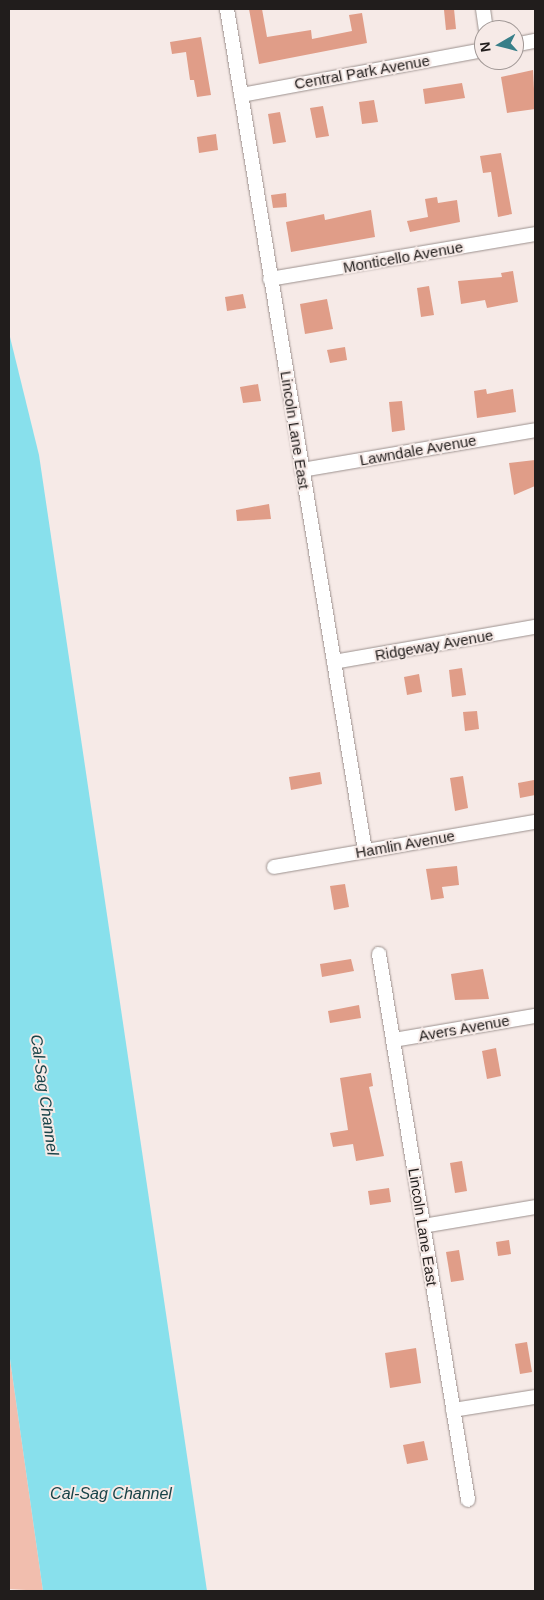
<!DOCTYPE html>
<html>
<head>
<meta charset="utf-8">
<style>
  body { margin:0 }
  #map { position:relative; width:544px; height:1600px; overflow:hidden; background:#f6eae7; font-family:Arial,sans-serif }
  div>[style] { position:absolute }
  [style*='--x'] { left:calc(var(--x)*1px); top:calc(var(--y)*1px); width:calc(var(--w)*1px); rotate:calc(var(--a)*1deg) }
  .green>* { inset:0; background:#f1beae }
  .water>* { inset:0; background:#88e0ec }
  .building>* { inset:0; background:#e09d88 }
  .roads { filter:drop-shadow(0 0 1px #9c918e) drop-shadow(0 0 1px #9c918e) }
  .minor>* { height:14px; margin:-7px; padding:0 7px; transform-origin:7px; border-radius:7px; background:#fff }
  span { translate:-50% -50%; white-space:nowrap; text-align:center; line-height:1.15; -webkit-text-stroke:4px #f6eae7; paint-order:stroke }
  .street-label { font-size:15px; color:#211d1c }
  .water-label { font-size:16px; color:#194348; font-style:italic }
  .frame { position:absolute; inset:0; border:10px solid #211d1c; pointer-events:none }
  .north { position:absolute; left:474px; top:20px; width:50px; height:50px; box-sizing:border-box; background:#f6eae7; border:1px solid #a19896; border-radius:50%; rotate:262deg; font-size:14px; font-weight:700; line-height:20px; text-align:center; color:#211d1c }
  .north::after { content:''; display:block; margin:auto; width:18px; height:22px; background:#387f89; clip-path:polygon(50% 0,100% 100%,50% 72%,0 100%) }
</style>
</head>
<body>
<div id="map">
  <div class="green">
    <div style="clip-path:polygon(9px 1352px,43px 1591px,9px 1589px)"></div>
  </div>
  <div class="water">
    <div style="clip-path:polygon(9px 333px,39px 455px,207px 1591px,43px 1591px,9px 1352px)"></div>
  </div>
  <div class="building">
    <div style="clip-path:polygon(249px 9px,262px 9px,267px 37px,311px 30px,312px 39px,352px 31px,349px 15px,362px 13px,367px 43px,259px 64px)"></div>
    <div style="clip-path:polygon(454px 9px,456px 29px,446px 30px,444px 10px)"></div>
    <div style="clip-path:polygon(201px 37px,211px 95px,197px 97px,194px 80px,190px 80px,186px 52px,172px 54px,170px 42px)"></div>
    <div style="clip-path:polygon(533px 70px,535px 109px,507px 113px,501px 77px)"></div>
    <div style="clip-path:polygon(462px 83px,465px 98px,425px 104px,423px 89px)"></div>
    <div style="clip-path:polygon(374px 100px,378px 122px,362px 124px,359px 102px)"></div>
    <div style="clip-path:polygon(323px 106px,329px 136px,316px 138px,310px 108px)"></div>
    <div style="clip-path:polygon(280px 112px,286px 142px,273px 144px,268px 114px)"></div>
    <div style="clip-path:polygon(216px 134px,218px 150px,199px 153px,197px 137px)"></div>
    <div style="clip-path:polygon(501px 153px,512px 214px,498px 217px,491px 172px,483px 173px,480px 156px)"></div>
    <div style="clip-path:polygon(286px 193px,287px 207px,273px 208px,271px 195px)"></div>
    <div style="clip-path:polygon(437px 197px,438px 203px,457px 200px,460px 222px,410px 232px,407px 221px,428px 217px,425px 199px)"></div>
    <div style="clip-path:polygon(371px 210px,375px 237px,291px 252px,286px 222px,324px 214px,325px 220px)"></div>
    <div style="clip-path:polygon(513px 271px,518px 302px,487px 308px,485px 300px,461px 304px,458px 281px,502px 277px,501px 273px)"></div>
    <div style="clip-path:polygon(429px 286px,434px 315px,421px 317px,417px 288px)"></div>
    <div style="clip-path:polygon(243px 294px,246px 308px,227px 311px,225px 297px)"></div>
    <div style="clip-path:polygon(327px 299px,333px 329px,305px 334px,300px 304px)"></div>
    <div style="clip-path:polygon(345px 347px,347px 360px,330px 363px,327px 350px)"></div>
    <div style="clip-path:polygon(258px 384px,261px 401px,243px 403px,240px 387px)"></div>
    <div style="clip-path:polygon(486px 389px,487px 394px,513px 389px,516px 412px,477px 418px,474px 391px)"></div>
    <div style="clip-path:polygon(402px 401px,405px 430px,392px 432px,389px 402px)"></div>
    <div style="clip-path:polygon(535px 460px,535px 486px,514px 495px,509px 463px)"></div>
    <div style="clip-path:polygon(269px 504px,271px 519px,237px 521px,236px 510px)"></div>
    <div style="clip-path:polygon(462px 668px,466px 695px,452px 697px,449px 670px)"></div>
    <div style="clip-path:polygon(419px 674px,422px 692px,407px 695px,404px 677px)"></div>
    <div style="clip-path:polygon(477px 711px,479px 729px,465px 731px,463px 712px)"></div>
    <div style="clip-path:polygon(320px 772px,322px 784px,291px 790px,289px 777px)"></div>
    <div style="clip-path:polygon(463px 776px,468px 808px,455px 811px,450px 778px)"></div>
    <div style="clip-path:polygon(534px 780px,535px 795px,520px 798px,518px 783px)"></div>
    <div style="clip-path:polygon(457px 866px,459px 885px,442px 887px,444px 898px,431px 900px,426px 869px)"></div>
    <div style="clip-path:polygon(345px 884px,349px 907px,334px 910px,330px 886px)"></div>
    <div style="clip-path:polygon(351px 959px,354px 971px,322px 977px,320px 964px)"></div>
    <div style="clip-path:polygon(483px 969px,489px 999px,455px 1000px,451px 974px)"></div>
    <div style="clip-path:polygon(359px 1005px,361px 1018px,330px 1023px,328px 1011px)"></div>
    <div style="clip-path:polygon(496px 1048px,501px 1076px,487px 1079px,482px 1051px)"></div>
    <div style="clip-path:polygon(371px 1073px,373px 1086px,369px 1087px,384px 1156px,356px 1161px,353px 1144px,333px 1147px,330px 1133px,348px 1130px,340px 1078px)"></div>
    <div style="clip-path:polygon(462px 1161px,467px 1191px,455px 1193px,450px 1163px)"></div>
    <div style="clip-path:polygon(389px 1188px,391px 1202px,370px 1205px,368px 1191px)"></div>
    <div style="clip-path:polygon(509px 1240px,511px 1254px,498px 1256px,496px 1242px)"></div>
    <div style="clip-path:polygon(459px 1250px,464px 1280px,451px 1282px,446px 1252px)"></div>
    <div style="clip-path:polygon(527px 1342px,532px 1372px,520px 1374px,515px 1344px)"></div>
    <div style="clip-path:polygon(416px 1348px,421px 1383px,390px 1388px,385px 1353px)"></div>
    <div style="clip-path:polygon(424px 1441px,428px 1460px,407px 1464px,403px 1445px)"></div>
  </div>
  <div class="roads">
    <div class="minor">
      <div style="--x:227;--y:9;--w:853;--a:80.69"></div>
      <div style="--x:483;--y:9;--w:21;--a:82"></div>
      <div style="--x:514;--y:45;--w:21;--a:-11"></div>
      <div style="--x:241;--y:95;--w:247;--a:-10.5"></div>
      <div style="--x:270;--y:279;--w:269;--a:-9.6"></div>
      <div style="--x:302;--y:470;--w:236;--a:-9.7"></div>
      <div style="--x:334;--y:662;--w:204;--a:-9.9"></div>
      <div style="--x:274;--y:867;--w:265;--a:-9.8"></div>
      <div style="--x:379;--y:954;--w:553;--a:80.74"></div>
      <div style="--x:394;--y:1040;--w:143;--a:-9.7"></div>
      <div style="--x:423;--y:1226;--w:114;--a:-9.6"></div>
      <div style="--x:453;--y:1410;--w:83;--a:-9"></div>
    </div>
  </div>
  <div class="street-label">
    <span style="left:362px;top:72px;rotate:-10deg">Central Park Avenue</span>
    <span style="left:403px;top:257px;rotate:-10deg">Monticello Avenue</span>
    <span style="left:295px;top:430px;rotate:81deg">Lincoln Lane East</span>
    <span style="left:418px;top:450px;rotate:-10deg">Lawndale Avenue</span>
    <span style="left:434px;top:645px;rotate:-10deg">Ridgeway Avenue</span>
    <span style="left:405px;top:844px;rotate:-10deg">Hamlin Avenue</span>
    <span style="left:464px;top:1028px;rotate:-10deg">Avers Avenue</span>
    <span style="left:423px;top:1227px;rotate:81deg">Lincoln Lane East</span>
  </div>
  <div class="water-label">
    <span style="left:44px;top:1095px;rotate:82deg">Cal-Sag Channel</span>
    <span style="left:111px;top:1494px">Cal-Sag Channel</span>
  </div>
  <div class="frame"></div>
  <div class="north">N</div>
</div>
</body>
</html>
